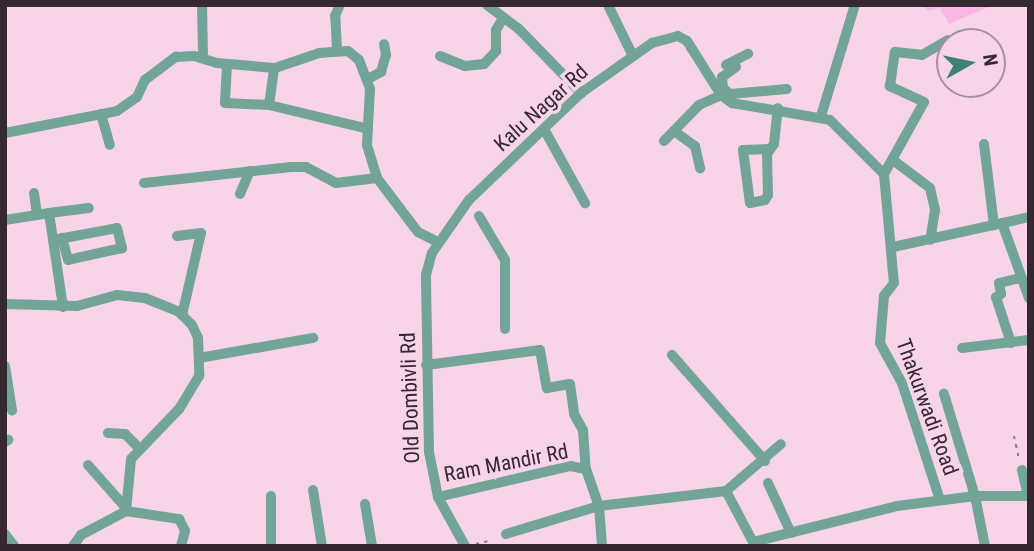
<!DOCTYPE html>
<html>
<head>
<meta charset="utf-8">
<style>
  body { margin:0 }
  #map { position:relative; width:1034px; height:551px; overflow:hidden; background:#f8d4eb; font-family:"Roboto Condensed",sans-serif }
  div>[style] { position:absolute }
  [style*='--x'] { left:calc(var(--x)*1px); top:calc(var(--y)*1px); width:calc(var(--w)*1px); rotate:calc(var(--a)*1deg) }
  .green>* { inset:0; background:#fab6e2 }
  .path>* { height:2px; margin-top:-1px; transform-origin:0; background:repeating-linear-gradient(90deg,#927989 0 3.5px,transparent 0 8.5px) }
  .minor>* { height:10px; margin:-5px; padding:0 5px; transform-origin:5px; border-radius:5px; background:#72a598 }
  span { translate:-50% -50%; white-space:nowrap; text-align:center; line-height:1.15; -webkit-text-stroke:7px #f8d4eb; paint-order:stroke }
  .street-label { font-size:21px; color:#362831 }
  .frame { position:absolute; inset:0; border:7px solid #362831; pointer-events:none }
  .north { position:absolute; left:936px; top:28px; width:70px; height:70px; box-sizing:border-box; background:#f8d4eb; border:2px solid #aa8fa1; border-radius:50%; rotate:81deg; font-size:19px; font-weight:700; line-height:28px; text-align:center; color:#362831 }
  .north::after { content:''; display:block; margin:auto; width:24px; height:32px; background:#3e8072; clip-path:polygon(50% 0,100% 100%,50% 72%,0 100%) }
</style>
</head>
<body>
<div id="map">
  <div class="green">
    <div style="clip-path:polygon(924px 5px,986px 5px,986px 8px,949px 24px,940px 8px,927px 11px)"></div>
  </div>
  <div class="path">
    <div style="--x:1014;--y:436;--w:24;--a:78"></div>
    <div style="--x:476;--y:544;--w:12;--a:-14"></div>
  </div>
  <div class="minor">
    <div style="--x:202;--y:5;--w:53;--a:88.9"></div>
    <div style="--x:487;--y:5;--w:39;--a:37"></div>
    <div style="--x:518;--y:28;--w:91;--a:45.9"></div>
    <div style="--x:608;--y:5;--w:57;--a:63.9"></div>
    <div style="--x:337;--y:49;--w:33;--a:-93"></div>
    <div style="--x:335;--y:16;--w:12;--a:-66"></div>
    <div style="--x:440;--y:56;--w:27;--a:22"></div>
    <div style="--x:465;--y:66;--w:19;--a:-6"></div>
    <div style="--x:484;--y:64;--w:18;--a:-47"></div>
    <div style="--x:496;--y:51;--w:21;--a:-90"></div>
    <div style="--x:496;--y:30;--w:14;--a:-60"></div>
    <div style="--x:227;--y:64;--w:39;--a:93"></div>
    <div style="--x:225;--y:103;--w:44;--a:2.6"></div>
    <div style="--x:269;--y:105;--w:102;--a:13.6"></div>
    <div style="--x:726;--y:65;--w:25;--a:-27"></div>
    <div style="--x:736;--y:67;--w:17;--a:144"></div>
    <div style="--x:722;--y:77;--w:11;--a:85"></div>
    <div style="--x:723;--y:88;--w:9;--a:41"></div>
    <div style="--x:730;--y:94;--w:57;--a:-5"></div>
    <div style="--x:368;--y:79;--w:15;--a:-28"></div>
    <div style="--x:381;--y:72;--w:18;--a:-74"></div>
    <div style="--x:386;--y:55;--w:11;--a:-100"></div>
    <div style="--x:269;--y:105;--w:37;--a:-82"></div>
    <div style="--x:101;--y:114;--w:32;--a:74"></div>
    <div style="--x:821;--y:116;--w:116;--a:-73"></div>
    <div style="--x:544;--y:129;--w:85;--a:61"></div>
    <div style="--x:674;--y:131;--w:26;--a:36"></div>
    <div style="--x:695;--y:146;--w:23;--a:77"></div>
    <div style="--x:5;--y:133;--w:114;--a:-11.1"></div>
    <div style="--x:117;--y:111;--w:24;--a:-35"></div>
    <div style="--x:137;--y:97;--w:19;--a:-65"></div>
    <div style="--x:145;--y:80;--w:39;--a:-37"></div>
    <div style="--x:176;--y:57;--w:18;--a:-3"></div>
    <div style="--x:194;--y:56;--w:24;--a:17"></div>
    <div style="--x:217;--y:63;--w:58;--a:4.9"></div>
    <div style="--x:275;--y:68;--w:46;--a:-18.8"></div>
    <div style="--x:319;--y:53;--w:29;--a:-4"></div>
    <div style="--x:348;--y:51;--w:14;--a:39"></div>
    <div style="--x:359;--y:60;--w:31;--a:69"></div>
    <div style="--x:370;--y:89;--w:56;--a:93.1"></div>
    <div style="--x:367;--y:145;--w:34;--a:73"></div>
    <div style="--x:377;--y:178;--w:68;--a:52.8"></div>
    <div style="--x:418;--y:232;--w:22;--a:27"></div>
    <div style="--x:664;--y:141;--w:50;--a:-45.8"></div>
    <div style="--x:699;--y:105;--w:24;--a:-24"></div>
    <div style="--x:984;--y:144;--w:82;--a:83"></div>
    <div style="--x:770;--y:149;--w:27;--a:178"></div>
    <div style="--x:743;--y:150;--w:53;--a:82.5"></div>
    <div style="--x:750;--y:203;--w:15;--a:-11"></div>
    <div style="--x:765;--y:200;--w:6;--a:-59"></div>
    <div style="--x:768;--y:195;--w:41;--a:-91.4"></div>
    <div style="--x:767;--y:154;--w:12;--a:-55"></div>
    <div style="--x:774;--y:144;--w:36;--a:-84"></div>
    <div style="--x:893;--y:160;--w:46;--a:37.1"></div>
    <div style="--x:930;--y:188;--w:23;--a:77"></div>
    <div style="--x:935;--y:210;--w:30;--a:99"></div>
    <div style="--x:884;--y:174;--w:82;--a:-60.9"></div>
    <div style="--x:924;--y:102;--w:38;--a:-155"></div>
    <div style="--x:890;--y:86;--w:34;--a:-82"></div>
    <div style="--x:895;--y:52;--w:27;--a:6"></div>
    <div style="--x:922;--y:55;--w:30;--a:-30"></div>
    <div style="--x:144;--y:183;--w:148;--a:-6.2"></div>
    <div style="--x:291;--y:167;--w:15;--a:0"></div>
    <div style="--x:306;--y:167;--w:34;--a:28"></div>
    <div style="--x:336;--y:183;--w:41;--a:-7"></div>
    <div style="--x:34;--y:193;--w:22;--a:82"></div>
    <div style="--x:240;--y:194;--w:25;--a:-67"></div>
    <div style="--x:49;--y:213;--w:40;--a:-7.1"></div>
    <div style="--x:479;--y:216;--w:51;--a:59.4"></div>
    <div style="--x:505;--y:260;--w:69;--a:90"></div>
    <div style="--x:5;--y:220;--w:45;--a:-9"></div>
    <div style="--x:49;--y:213;--w:95;--a:81.5"></div>
    <div style="--x:1002;--y:223;--w:80;--a:70.2"></div>
    <div style="--x:177;--y:236;--w:24;--a:-7"></div>
    <div style="--x:201;--y:233;--w:84;--a:103"></div>
    <div style="--x:53;--y:240;--w:65;--a:-10.6"></div>
    <div style="--x:117;--y:228;--w:21;--a:76"></div>
    <div style="--x:122;--y:248;--w:55;--a:167.5"></div>
    <div style="--x:68;--y:260;--w:23;--a:-105"></div>
    <div style="--x:893;--y:247;--w:139;--a:-12.4"></div>
    <div style="--x:5;--y:304;--w:72;--a:1.6"></div>
    <div style="--x:77;--y:306;--w:41;--a:-15.4"></div>
    <div style="--x:117;--y:295;--w:28;--a:6"></div>
    <div style="--x:145;--y:298;--w:37;--a:22"></div>
    <div style="--x:179;--y:312;--w:18;--a:45"></div>
    <div style="--x:192;--y:325;--w:14;--a:65"></div>
    <div style="--x:198;--y:338;--w:38;--a:88"></div>
    <div style="--x:199;--y:376;--w:39;--a:121"></div>
    <div style="--x:179;--y:409;--w:69;--a:133.8"></div>
    <div style="--x:131;--y:459;--w:52;--a:95.5"></div>
    <div style="--x:1011;--y:343;--w:48;--a:-108.1"></div>
    <div style="--x:996;--y:297;--w:6;--a:-31"></div>
    <div style="--x:1001;--y:294;--w:11;--a:-100"></div>
    <div style="--x:999;--y:283;--w:18;--a:-13"></div>
    <div style="--x:962;--y:348;--w:67;--a:-6.8"></div>
    <div style="--x:672;--y:355;--w:141;--a:48.7"></div>
    <div style="--x:199;--y:358;--w:116;--a:-10"></div>
    <div style="--x:426;--y:365;--w:115;--a:-7.5"></div>
    <div style="--x:540;--y:350;--w:39;--a:80"></div>
    <div style="--x:547;--y:388;--w:23;--a:-10"></div>
    <div style="--x:570;--y:384;--w:30;--a:82"></div>
    <div style="--x:574;--y:414;--w:18;--a:61"></div>
    <div style="--x:583;--y:430;--w:39;--a:86"></div>
    <div style="--x:5;--y:366;--w:45;--a:81"></div>
    <div style="--x:108;--y:433;--w:17;--a:3"></div>
    <div style="--x:125;--y:434;--w:21;--a:45"></div>
    <div style="--x:5;--y:442;--w:4;--a:-34"></div>
    <div style="--x:88;--y:465;--w:57;--a:48.5"></div>
    <div style="--x:1022;--y:470;--w:27;--a:77"></div>
    <div style="--x:768;--y:483;--w:55;--a:65.3"></div>
    <div style="--x:313;--y:490;--w:57;--a:80.9"></div>
    <div style="--x:726;--y:491;--w:72;--a:-40.5"></div>
    <div style="--x:438;--y:497;--w:136;--a:-13.2"></div>
    <div style="--x:570;--y:466;--w:16;--a:11"></div>
    <div style="--x:586;--y:469;--w:39;--a:71"></div>
    <div style="--x:599;--y:506;--w:40;--a:85.7"></div>
    <div style="--x:365;--y:504;--w:43;--a:80.5"></div>
    <div style="--x:5;--y:534;--w:15;--a:53"></div>
    <div style="--x:506;--y:534;--w:97;--a:-16.8"></div>
    <div style="--x:599;--y:506;--w:128;--a:-6.7"></div>
    <div style="--x:726;--y:491;--w:58;--a:62.1"></div>
    <div style="--x:753;--y:542;--w:148;--a:-14"></div>
    <div style="--x:897;--y:506;--w:79;--a:-7.3"></div>
    <div style="--x:975;--y:496;--w:107;--a:-106.9"></div>
    <div style="--x:73;--y:546;--w:14;--a:-54"></div>
    <div style="--x:81;--y:535;--w:51;--a:-28.1"></div>
    <div style="--x:126;--y:511;--w:54;--a:8.6"></div>
    <div style="--x:179;--y:519;--w:13;--a:63"></div>
    <div style="--x:185;--y:531;--w:16;--a:105"></div>
    <div style="--x:271;--y:546;--w:50;--a:-90"></div>
    <div style="--x:465;--y:546;--w:56;--a:-118.9"></div>
    <div style="--x:438;--y:497;--w:46;--a:-101.3"></div>
    <div style="--x:429;--y:452;--w:177;--a:-91"></div>
    <div style="--x:426;--y:275;--w:23;--a:-75"></div>
    <div style="--x:432;--y:253;--w:65;--a:-55.1"></div>
    <div style="--x:469;--y:200;--w:155;--a:-43.7"></div>
    <div style="--x:581;--y:93;--w:87;--a:-35.2"></div>
    <div style="--x:652;--y:43;--w:27;--a:-15"></div>
    <div style="--x:678;--y:36;--w:10;--a:29"></div>
    <div style="--x:687;--y:41;--w:64;--a:57.8"></div>
    <div style="--x:721;--y:95;--w:14;--a:36"></div>
    <div style="--x:732;--y:103;--w:99;--a:9.8"></div>
    <div style="--x:830;--y:120;--w:76;--a:45"></div>
    <div style="--x:884;--y:174;--w:109;--a:84.8"></div>
    <div style="--x:894;--y:283;--w:16;--a:128"></div>
    <div style="--x:884;--y:296;--w:47;--a:94.9"></div>
    <div style="--x:880;--y:343;--w:46;--a:61.2"></div>
    <div style="--x:902;--y:383;--w:123;--a:72"></div>
    <div style="--x:985;--y:546;--w:51;--a:-101.3"></div>
    <div style="--x:975;--y:496;--w:54;--a:0"></div>
  </div>
  <div class="street-label">
    <span style="left:541px;top:108px;rotate:-42deg">Kalu Nagar Rd</span>
    <span style="left:410px;top:398px;rotate:-92deg">Old Dombivli Rd</span>
    <span style="left:927px;top:407px;rotate:70deg">Thakurwadi Road</span>
    <span style="left:506px;top:463px;rotate:-11deg">Ram Mandir Rd</span>
  </div>
  <div class="frame"></div>
  <div class="north">N</div>
</div>
</body>
</html>
